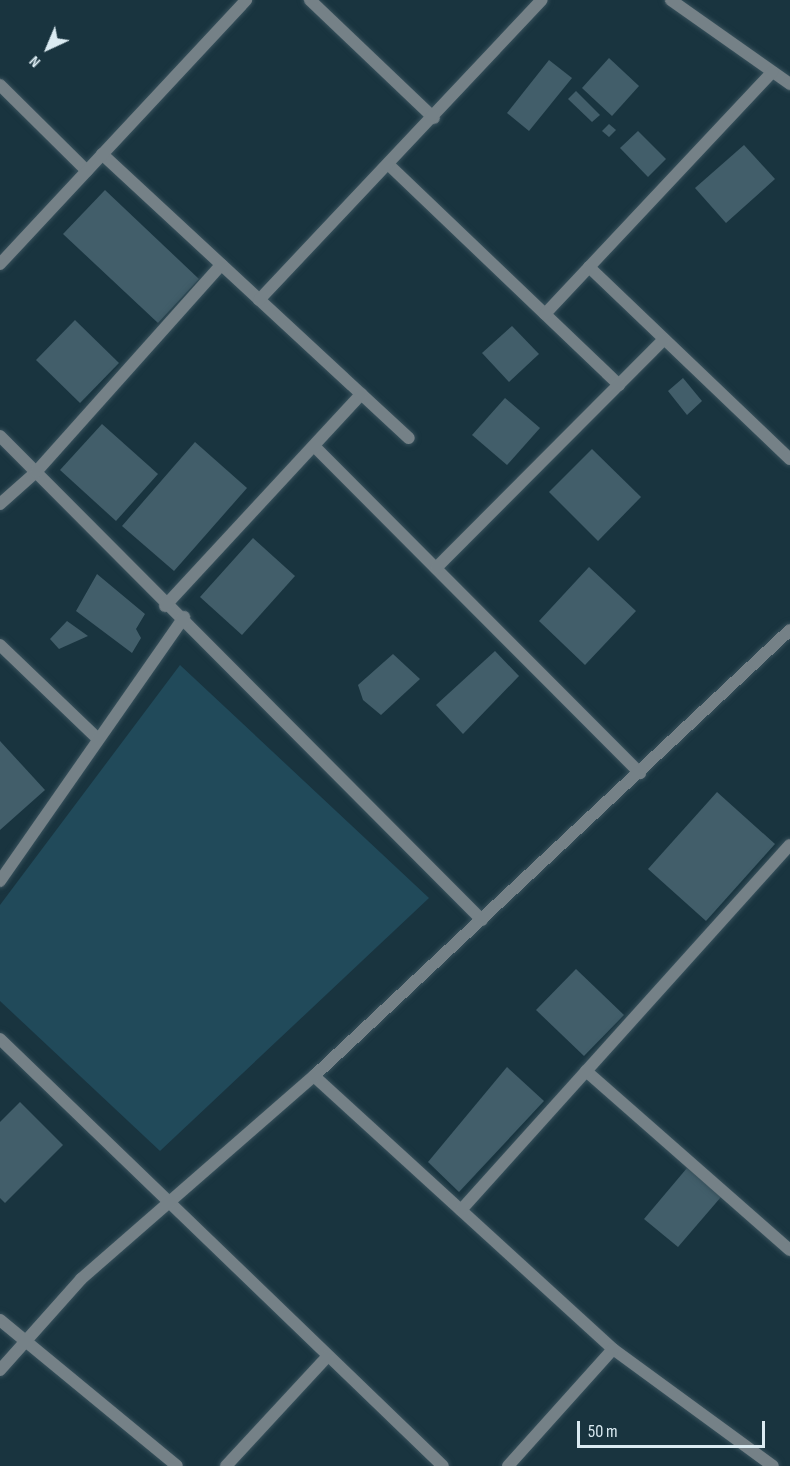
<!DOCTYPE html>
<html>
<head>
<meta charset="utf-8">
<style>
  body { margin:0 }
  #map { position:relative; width:790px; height:1466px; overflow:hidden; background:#19343f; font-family:"Sofia Sans Condensed",sans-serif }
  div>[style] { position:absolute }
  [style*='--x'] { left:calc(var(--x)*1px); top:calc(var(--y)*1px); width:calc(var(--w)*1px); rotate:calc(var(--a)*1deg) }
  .green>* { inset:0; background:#214a5a }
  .building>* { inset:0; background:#425e6a }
  .roads { filter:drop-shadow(0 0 2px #38515c) drop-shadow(0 0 2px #38515c) }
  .street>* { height:12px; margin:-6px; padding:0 6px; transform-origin:6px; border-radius:6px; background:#758187 }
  span { translate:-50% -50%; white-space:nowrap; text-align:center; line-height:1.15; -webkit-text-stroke:4.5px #19343f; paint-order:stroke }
  .north { position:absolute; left:18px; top:18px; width:60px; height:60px; -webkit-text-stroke:4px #19343f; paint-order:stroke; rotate:224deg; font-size:16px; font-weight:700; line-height:24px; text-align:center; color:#dbebf2 }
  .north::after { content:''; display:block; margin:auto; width:21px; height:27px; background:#dbebf2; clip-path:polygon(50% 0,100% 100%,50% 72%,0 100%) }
  .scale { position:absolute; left:577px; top:1421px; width:188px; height:27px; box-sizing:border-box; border:3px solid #dbebf2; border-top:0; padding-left:8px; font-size:18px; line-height:21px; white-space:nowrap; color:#dbebf2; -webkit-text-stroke:4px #19343f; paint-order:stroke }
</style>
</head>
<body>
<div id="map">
  <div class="green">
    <div style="clip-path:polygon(180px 665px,429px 898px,160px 1151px,0 1001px,0 905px)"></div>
  </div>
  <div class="building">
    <div style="clip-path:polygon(609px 58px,639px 86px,612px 116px,582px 88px)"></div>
    <div style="clip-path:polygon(549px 60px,572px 78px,529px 131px,507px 113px)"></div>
    <div style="clip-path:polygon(576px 91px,600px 115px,592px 122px,568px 99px)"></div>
    <div style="clip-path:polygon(609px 124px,616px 130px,609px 137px,602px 131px)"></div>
    <div style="clip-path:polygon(638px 131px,666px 159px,648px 177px,620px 148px)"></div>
    <div style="clip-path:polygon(744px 145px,775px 179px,726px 223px,695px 188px)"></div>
    <div style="clip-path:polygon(105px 190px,199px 279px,158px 323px,63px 234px)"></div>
    <div style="clip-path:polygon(75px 320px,119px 363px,80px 403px,36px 360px)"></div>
    <div style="clip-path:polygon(512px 326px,539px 354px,509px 382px,482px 353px)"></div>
    <div style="clip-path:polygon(683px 378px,702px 401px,687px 415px,668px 391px)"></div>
    <div style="clip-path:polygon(505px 398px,540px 428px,507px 465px,472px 435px)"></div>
    <div style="clip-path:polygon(102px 424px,158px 474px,116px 521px,60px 470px)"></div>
    <div style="clip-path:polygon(195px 442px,247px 488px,174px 571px,122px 526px)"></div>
    <div style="clip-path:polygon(592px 449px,641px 497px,598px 541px,549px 492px)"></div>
    <div style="clip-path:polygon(253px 538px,295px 576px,242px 635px,200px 597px)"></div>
    <div style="clip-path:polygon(589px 567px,636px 611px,585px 665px,539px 621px)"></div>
    <div style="clip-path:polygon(97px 574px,145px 614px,136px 629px,141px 638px,132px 653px,76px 611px)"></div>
    <div style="clip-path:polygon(67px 621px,88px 636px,59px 649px,50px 639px)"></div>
    <div style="clip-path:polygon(495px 651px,519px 676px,463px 734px,436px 705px)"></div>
    <div style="clip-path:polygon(393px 654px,420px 679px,381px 715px,363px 700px,358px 685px)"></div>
    <div style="clip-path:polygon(0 741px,45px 790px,0 830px)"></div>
    <div style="clip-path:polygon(717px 792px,775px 844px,706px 921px,648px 869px)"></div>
    <div style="clip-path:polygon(576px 969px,624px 1015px,584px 1056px,536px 1010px)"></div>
    <div style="clip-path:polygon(507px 1067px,544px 1101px,459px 1192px,428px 1162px)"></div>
    <div style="clip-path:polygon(20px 1102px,63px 1145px,5px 1203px,0 1198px,0 1122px)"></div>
    <div style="clip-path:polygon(687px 1168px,721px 1197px,678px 1247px,644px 1219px)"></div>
  </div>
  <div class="roads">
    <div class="street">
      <div style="--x:310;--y:0;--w:171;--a:43.6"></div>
      <div style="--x:671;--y:0;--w:146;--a:35.2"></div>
      <div style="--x:0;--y:85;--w:122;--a:44.7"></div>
      <div style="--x:102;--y:154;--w:418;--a:42.8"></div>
      <div style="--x:390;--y:166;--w:317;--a:43.7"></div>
      <div style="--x:0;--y:264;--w:361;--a:-47"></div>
      <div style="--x:589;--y:267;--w:278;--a:43.7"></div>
      <div style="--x:259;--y:300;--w:412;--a:-46.7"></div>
      <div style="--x:545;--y:314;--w:332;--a:-46.8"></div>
      <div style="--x:0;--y:436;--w:683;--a:45.12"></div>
      <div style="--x:314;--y:446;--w:462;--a:45.1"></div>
      <div style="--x:0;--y:504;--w:48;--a:-41.6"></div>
      <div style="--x:36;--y:472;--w:278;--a:-48.2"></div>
      <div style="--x:436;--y:568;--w:323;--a:-45.1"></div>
      <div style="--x:165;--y:606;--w:289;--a:-47.2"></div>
      <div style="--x:0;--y:645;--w:136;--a:43.8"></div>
      <div style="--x:0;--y:881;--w:322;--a:-55.1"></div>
      <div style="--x:0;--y:1039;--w:615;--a:43.95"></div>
      <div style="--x:586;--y:1071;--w:271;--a:41.3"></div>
      <div style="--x:314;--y:1076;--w:405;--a:42.4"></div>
      <div style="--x:613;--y:1349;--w:198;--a:36.2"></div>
      <div style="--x:461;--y:1210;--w:491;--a:-48"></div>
      <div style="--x:0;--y:1320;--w:229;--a:39.5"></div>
      <div style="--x:0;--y:1370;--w:122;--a:-48.3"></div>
      <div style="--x:81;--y:1279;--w:309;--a:-41.1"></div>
      <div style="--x:314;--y:1076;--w:652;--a:-43.14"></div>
      <div style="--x:226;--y:1466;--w:149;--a:-47.2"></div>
      <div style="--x:508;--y:1466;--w:157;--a:-48.1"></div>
    </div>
  </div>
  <div class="north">N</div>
  <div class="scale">50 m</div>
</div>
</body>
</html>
